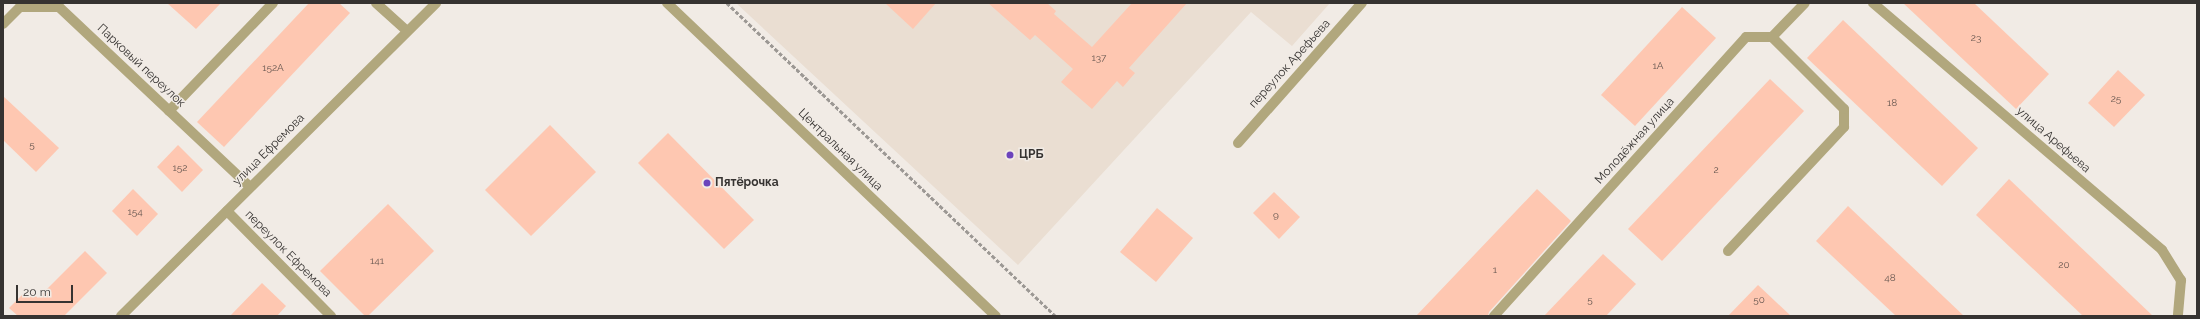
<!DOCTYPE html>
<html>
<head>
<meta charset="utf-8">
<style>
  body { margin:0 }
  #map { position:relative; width:2200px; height:319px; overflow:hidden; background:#f1ebe5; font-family:Raleway,sans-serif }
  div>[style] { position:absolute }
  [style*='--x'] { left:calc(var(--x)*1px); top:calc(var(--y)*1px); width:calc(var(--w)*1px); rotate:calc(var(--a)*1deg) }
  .built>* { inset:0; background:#eaded2 }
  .building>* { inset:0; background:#fec7b1 }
  .path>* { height:2.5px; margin-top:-1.25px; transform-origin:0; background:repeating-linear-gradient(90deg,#9c9894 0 4px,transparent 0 6px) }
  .service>* { height:10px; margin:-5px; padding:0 5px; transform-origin:5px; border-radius:5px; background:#b1a77d }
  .minor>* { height:10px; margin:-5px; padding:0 5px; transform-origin:5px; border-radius:5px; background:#b1a77d }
  .tertiary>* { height:10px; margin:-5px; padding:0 5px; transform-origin:5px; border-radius:5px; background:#b1a77d }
  .dots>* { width:11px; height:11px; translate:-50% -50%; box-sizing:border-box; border:2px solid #f1ebe5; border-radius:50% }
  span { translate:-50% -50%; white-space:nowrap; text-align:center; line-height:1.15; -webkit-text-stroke:3px #f1ebe5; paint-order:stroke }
  .number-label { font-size:10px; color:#685851 }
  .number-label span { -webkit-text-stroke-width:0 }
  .street-label { font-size:12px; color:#363331 }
  .poi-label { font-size:12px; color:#363331; font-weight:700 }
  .left { translate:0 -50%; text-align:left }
  .frame { position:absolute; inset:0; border:4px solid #363331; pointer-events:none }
  .scale { position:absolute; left:16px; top:285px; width:57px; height:18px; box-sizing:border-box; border:2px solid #363331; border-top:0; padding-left:5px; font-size:12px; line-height:14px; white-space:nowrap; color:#363331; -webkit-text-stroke:3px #f1ebe5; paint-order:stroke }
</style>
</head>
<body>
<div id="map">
  <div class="built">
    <div style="clip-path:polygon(736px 3px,1330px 3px,1292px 46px,1251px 12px,1018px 265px)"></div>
  </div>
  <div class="building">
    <div style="clip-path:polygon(167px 3px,221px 3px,196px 29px)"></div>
    <div style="clip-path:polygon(309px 3px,339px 3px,350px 13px,224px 147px,197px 122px)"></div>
    <div style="clip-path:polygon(885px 3px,936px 3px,913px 29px)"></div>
    <div style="clip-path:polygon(988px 3px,1047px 3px,1056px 11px,1054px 14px,1092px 47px,1132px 3px,1187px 3px,1129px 68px,1135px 73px,1123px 87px,1117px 81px,1092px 109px,1061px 82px,1073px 69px,1035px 35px,1030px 40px)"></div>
    <div style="clip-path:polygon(1903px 3px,1974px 3px,2049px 74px,2016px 109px)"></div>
    <div style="clip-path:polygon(1682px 7px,1716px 38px,1635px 126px,1601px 95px)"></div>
    <div style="clip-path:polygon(1843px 20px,1978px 148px,1942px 186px,1807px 58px)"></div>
    <div style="clip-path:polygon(2118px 70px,2145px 95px,2114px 127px,2088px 103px)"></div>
    <div style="clip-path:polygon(1770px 79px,1804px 111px,1662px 261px,1628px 229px)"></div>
    <div style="clip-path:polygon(3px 96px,59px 148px,36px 172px,3px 140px)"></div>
    <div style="clip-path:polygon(550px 125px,596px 172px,531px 236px,485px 190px)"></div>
    <div style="clip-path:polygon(668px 133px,754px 220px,724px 249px,638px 163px)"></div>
    <div style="clip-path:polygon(178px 145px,203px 170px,182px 192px,157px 167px)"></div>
    <div style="clip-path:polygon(2009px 179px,2153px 316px,2083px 316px,1976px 215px)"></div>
    <div style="clip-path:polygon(133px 189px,158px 214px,137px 236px,112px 211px)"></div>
    <div style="clip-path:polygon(1537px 189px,1571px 221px,1489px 312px,1488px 316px,1416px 316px)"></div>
    <div style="clip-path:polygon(1274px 192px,1300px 217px,1279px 239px,1253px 213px)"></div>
    <div style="clip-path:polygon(388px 204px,434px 251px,368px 316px,365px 316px,320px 271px)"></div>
    <div style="clip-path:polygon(1848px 206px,1964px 316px,1896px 316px,1816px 241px)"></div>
    <div style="clip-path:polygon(1157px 208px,1193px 238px,1156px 282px,1120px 252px)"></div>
    <div style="clip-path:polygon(85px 251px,107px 273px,64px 316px,18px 316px,9px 308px,28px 289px,38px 298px)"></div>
    <div style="clip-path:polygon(1603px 254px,1636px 284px,1606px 316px,1544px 316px)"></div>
    <div style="clip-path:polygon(262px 283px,286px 306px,277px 316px,230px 316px)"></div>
    <div style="clip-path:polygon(1758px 285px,1791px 316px,1728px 316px)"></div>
  </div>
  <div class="path">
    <div style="--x:727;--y:3;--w:454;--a:43.6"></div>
  </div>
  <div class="service">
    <div style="--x:376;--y:3;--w:42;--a:42.1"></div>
    <div style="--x:1873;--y:3;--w:380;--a:40.5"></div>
    <div style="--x:2162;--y:250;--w:36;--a:58"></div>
    <div style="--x:2181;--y:280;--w:36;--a:95"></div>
    <div style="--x:3;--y:24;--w:24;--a:-45"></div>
    <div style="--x:20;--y:7;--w:39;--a:0"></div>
    <div style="--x:59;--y:7;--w:262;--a:43.3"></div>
    <div style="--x:169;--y:111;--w:150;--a:-46.1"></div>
    <div style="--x:1238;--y:143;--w:187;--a:-48.5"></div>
    <div style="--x:1728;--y:251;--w:170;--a:-46.9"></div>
    <div style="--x:1844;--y:127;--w:18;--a:-90"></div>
    <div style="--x:1844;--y:109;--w:102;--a:-135"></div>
  </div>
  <div class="minor">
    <div style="--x:667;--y:3;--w:454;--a:43.6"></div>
    <div style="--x:227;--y:211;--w:148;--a:45.3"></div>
    <div style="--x:1494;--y:316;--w:376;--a:-47.9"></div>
    <div style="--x:1746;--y:37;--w:26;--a:0"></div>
    <div style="--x:1772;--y:37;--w:47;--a:-45.9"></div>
  </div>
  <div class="tertiary">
    <div style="--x:121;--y:316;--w:444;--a:-44.8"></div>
  </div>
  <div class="dots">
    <div style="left:1010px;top:155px;background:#6c44bc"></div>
    <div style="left:707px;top:183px;background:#6c44bc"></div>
  </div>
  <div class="number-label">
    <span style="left:1976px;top:38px">23</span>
    <span style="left:1099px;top:58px">137</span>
    <span style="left:1658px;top:66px">1А</span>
    <span style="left:273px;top:68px">152А</span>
    <span style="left:2116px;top:99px">25</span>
    <span style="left:1892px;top:103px">18</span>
    <span style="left:32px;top:145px">5</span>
    <span style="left:180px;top:168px">152</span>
    <span style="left:1716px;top:170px">2</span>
    <span style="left:135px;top:212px">154</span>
    <span style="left:1276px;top:215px">9</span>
    <span style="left:377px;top:261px">141</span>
    <span style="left:2064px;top:265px">20</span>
    <span style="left:1495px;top:270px">1</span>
    <span style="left:1890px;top:278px">48</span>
    <span style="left:1590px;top:300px">5</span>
    <span style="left:1759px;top:300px">50</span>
  </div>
  <div class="street-label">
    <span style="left:1290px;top:64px;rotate:-48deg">переулок Арефьева</span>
    <span style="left:141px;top:66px;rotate:43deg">Парковый переулок</span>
    <span style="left:2053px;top:140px;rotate:41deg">улица Арефьева</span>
    <span style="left:1635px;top:141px;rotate:-48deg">Молодёжная улица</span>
    <span style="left:269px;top:150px;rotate:-45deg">улица Ефремова</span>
    <span style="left:840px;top:150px;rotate:44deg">Центральная улица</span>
    <span style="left:288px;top:254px;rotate:45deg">переулок Ефремова</span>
  </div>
  <div class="poi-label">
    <span class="left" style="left:1019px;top:155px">ЦРБ</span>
    <span class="left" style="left:715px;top:183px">Пятёрочка</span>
  </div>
  <div class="frame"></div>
  <div class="scale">20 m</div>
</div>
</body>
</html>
